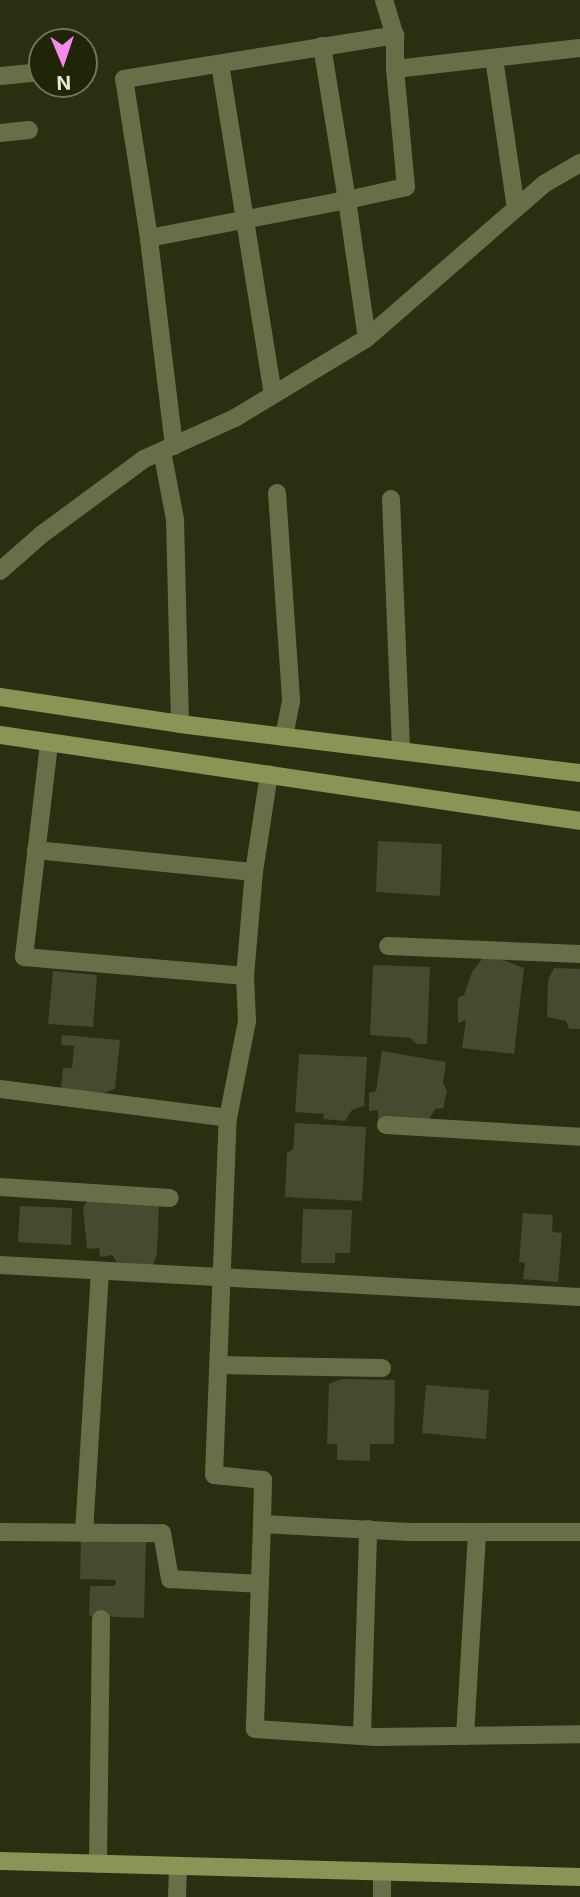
<!DOCTYPE html>
<html>
<head>
<meta charset="utf-8">
<style>
  body { margin:0 }
  #map { position:relative; width:580px; height:1897px; overflow:hidden; background:#2a2f12; font-family:Inter,sans-serif }
  div>[style] { position:absolute }
  [style*='--x'] { left:calc(var(--x)*1px); top:calc(var(--y)*1px); width:calc(var(--w)*1px); rotate:calc(var(--a)*1deg) }
  .building>* { inset:0; background:#454b2e }
  .street>* { height:18px; margin:-9px; padding:0 9px; transform-origin:9px; border-radius:9px; background:#676f48 }
  .secondary>* { height:18px; margin:-9px; padding:0 9px; transform-origin:9px; border-radius:9px; background:#899456 }
  span { translate:-50% -50%; white-space:nowrap; text-align:center; line-height:1.15; -webkit-text-stroke:5px #202508; paint-order:stroke }
  .north { position:absolute; left:28px; top:28px; width:70px; height:70px; box-sizing:border-box; background:#202508; border:2px solid #6f745b; border-radius:50%; rotate:178deg; font-size:19px; font-weight:700; line-height:28px; text-align:center; color:#e6ead8 }
  .north::after { content:''; display:block; margin:auto; width:24px; height:32px; background:#f689ed; clip-path:polygon(50% 0,100% 100%,50% 72%,0 100%) }
</style>
</head>
<body>
<div id="map">
  <div class="building">
    <div style="clip-path:polygon(378px 841px,442px 844px,440px 896px,376px 892px)"></div>
    <div style="clip-path:polygon(486px 954px,524px 968px,514px 1054px,462px 1048px,466px 1020px,458px 1023px,458px 998px,464px 995px,472px 972px)"></div>
    <div style="clip-path:polygon(373px 965px,430px 967px,427px 1044px,417px 1044px,410px 1038px,370px 1035px)"></div>
    <div style="clip-path:polygon(554px 968px,580px 969px,580px 1029px,569px 1029px,566px 1021px,547px 1017px,548px 980px)"></div>
    <div style="clip-path:polygon(53px 971px,97px 975px,93px 1027px,48px 1024px)"></div>
    <div style="clip-path:polygon(62px 1035px,120px 1040px,115px 1089px,100px 1094px,61px 1090px,63px 1068px,72px 1068px,74px 1046px,61px 1045px)"></div>
    <div style="clip-path:polygon(382px 1051px,446px 1062px,443px 1083px,447px 1091px,443px 1108px,435px 1109px,429px 1120px,378px 1121px,378px 1110px,369px 1111px,369px 1093px,376px 1091px)"></div>
    <div style="clip-path:polygon(299px 1054px,367px 1057px,364px 1106px,352px 1110px,345px 1121px,323px 1119px,324px 1114px,295px 1112px)"></div>
    <div style="clip-path:polygon(295px 1123px,366px 1127px,362px 1201px,285px 1197px,287px 1153px,293px 1149px)"></div>
    <div style="clip-path:polygon(87px 1200px,159px 1202px,157px 1254px,153px 1265px,117px 1262px,112px 1255px,100px 1257px,99px 1248px,87px 1249px,83px 1208px)"></div>
    <div style="clip-path:polygon(20px 1206px,72px 1208px,71px 1245px,18px 1242px)"></div>
    <div style="clip-path:polygon(303px 1209px,352px 1210px,350px 1253px,335px 1253px,335px 1263px,301px 1263px)"></div>
    <div style="clip-path:polygon(523px 1213px,553px 1215px,552px 1232px,562px 1233px,558px 1282px,523px 1279px,525px 1263px,519px 1262px)"></div>
    <div style="clip-path:polygon(341px 1379px,395px 1380px,394px 1444px,370px 1444px,370px 1461px,337px 1460px,337px 1444px,327px 1444px,329px 1384px)"></div>
    <div style="clip-path:polygon(426px 1385px,489px 1390px,486px 1439px,422px 1433px)"></div>
    <div style="clip-path:polygon(81px 1537px,146px 1539px,144px 1618px,89px 1616px,90px 1586px,115px 1586px,116px 1580px,80px 1579px)"></div>
  </div>
  <div class="street">
    <div style="--x:384;--y:0;--w:37;--a:73"></div>
    <div style="--x:322;--y:46;--w:156;--a:80.8"></div>
    <div style="--x:347;--y:200;--w:60;--a:-12.4"></div>
    <div style="--x:406;--y:187;--w:119;--a:-95.3"></div>
    <div style="--x:395;--y:69;--w:186;--a:-6.5"></div>
    <div style="--x:494;--y:58;--w:152;--a:81.7"></div>
    <div style="--x:220;--y:64;--w:335;--a:80.9"></div>
    <div style="--x:0;--y:76;--w:42;--a:-5.4"></div>
    <div style="--x:0;--y:133;--w:29;--a:-6"></div>
    <div style="--x:149;--y:238;--w:161;--a:-98.9"></div>
    <div style="--x:124;--y:79;--w:275;--a:-9.2"></div>
    <div style="--x:395;--y:35;--w:34;--a:90"></div>
    <div style="--x:174;--y:446;--w:209;--a:-96.9"></div>
    <div style="--x:149;--y:238;--w:202;--a:-10.9"></div>
    <div style="--x:347;--y:200;--w:139;--a:81.8"></div>
    <div style="--x:162;--y:451;--w:69;--a:79.2"></div>
    <div style="--x:175;--y:519;--w:205;--a:88.6"></div>
    <div style="--x:277;--y:493;--w:208;--a:86.1"></div>
    <div style="--x:291;--y:701;--w:37;--a:101"></div>
    <div style="--x:391;--y:499;--w:251;--a:87.7"></div>
    <div style="--x:0;--y:571;--w:55;--a:-41.3"></div>
    <div style="--x:41;--y:535;--w:128;--a:-36.4"></div>
    <div style="--x:144;--y:459;--w:100;--a:-24.3"></div>
    <div style="--x:235;--y:418;--w:154;--a:-31.2"></div>
    <div style="--x:367;--y:338;--w:235;--a:-41"></div>
    <div style="--x:544;--y:184;--w:42;--a:-30.3"></div>
    <div style="--x:49;--y:744;--w:214;--a:96.7"></div>
    <div style="--x:24;--y:957;--w:222;--a:4.9"></div>
    <div style="--x:36;--y:850;--w:219;--a:5.8"></div>
    <div style="--x:388;--y:946;--w:192;--a:2.4"></div>
    <div style="--x:0;--y:1089;--w:230;--a:7.2"></div>
    <div style="--x:386;--y:1125;--w:194;--a:3.5"></div>
    <div style="--x:0;--y:1187;--w:170;--a:3.7"></div>
    <div style="--x:0;--y:1265;--w:581;--a:3.16"></div>
    <div style="--x:220;--y:1365;--w:162;--a:1.1"></div>
    <div style="--x:262;--y:1524;--w:44;--a:-88.7"></div>
    <div style="--x:263;--y:1480;--w:49;--a:-174.2"></div>
    <div style="--x:214;--y:1475;--w:357;--a:-87.8"></div>
    <div style="--x:228;--y:1118;--w:99;--a:-78.9"></div>
    <div style="--x:247;--y:1021;--w:45;--a:-92.5"></div>
    <div style="--x:245;--y:976;--w:104;--a:-85.1"></div>
    <div style="--x:254;--y:872;--w:99;--a:-81.3"></div>
    <div style="--x:0;--y:1532;--w:162;--a:0.4"></div>
    <div style="--x:162;--y:1533;--w:47;--a:80.1"></div>
    <div style="--x:170;--y:1579;--w:90;--a:3.2"></div>
    <div style="--x:580;--y:1532;--w:171;--a:180"></div>
    <div style="--x:409;--y:1532;--w:147;--a:-176.9"></div>
    <div style="--x:262;--y:1524;--w:205;--a:92"></div>
    <div style="--x:255;--y:1729;--w:121;--a:3.8"></div>
    <div style="--x:376;--y:1737;--w:204;--a:-0.8"></div>
    <div style="--x:84;--y:1533;--w:262;--a:-86.5"></div>
    <div style="--x:362;--y:1736;--w:207;--a:-88.3"></div>
    <div style="--x:465;--y:1736;--w:204;--a:-86.6"></div>
    <div style="--x:98;--y:1864;--w:245;--a:-89.3"></div>
    <div style="--x:382;--y:1872;--w:25;--a:90"></div>
    <div style="--x:177;--y:1897;--w:31;--a:-88"></div>
  </div>
  <div class="secondary">
    <div style="--x:0;--y:697;--w:182;--a:8.5"></div>
    <div style="--x:180;--y:724;--w:403;--a:7"></div>
    <div style="--x:0;--y:735;--w:586;--a:8.43"></div>
    <div style="--x:0;--y:1861;--w:580;--a:1.58"></div>
  </div>
  <div class="north">N</div>
</div>
</body>
</html>
